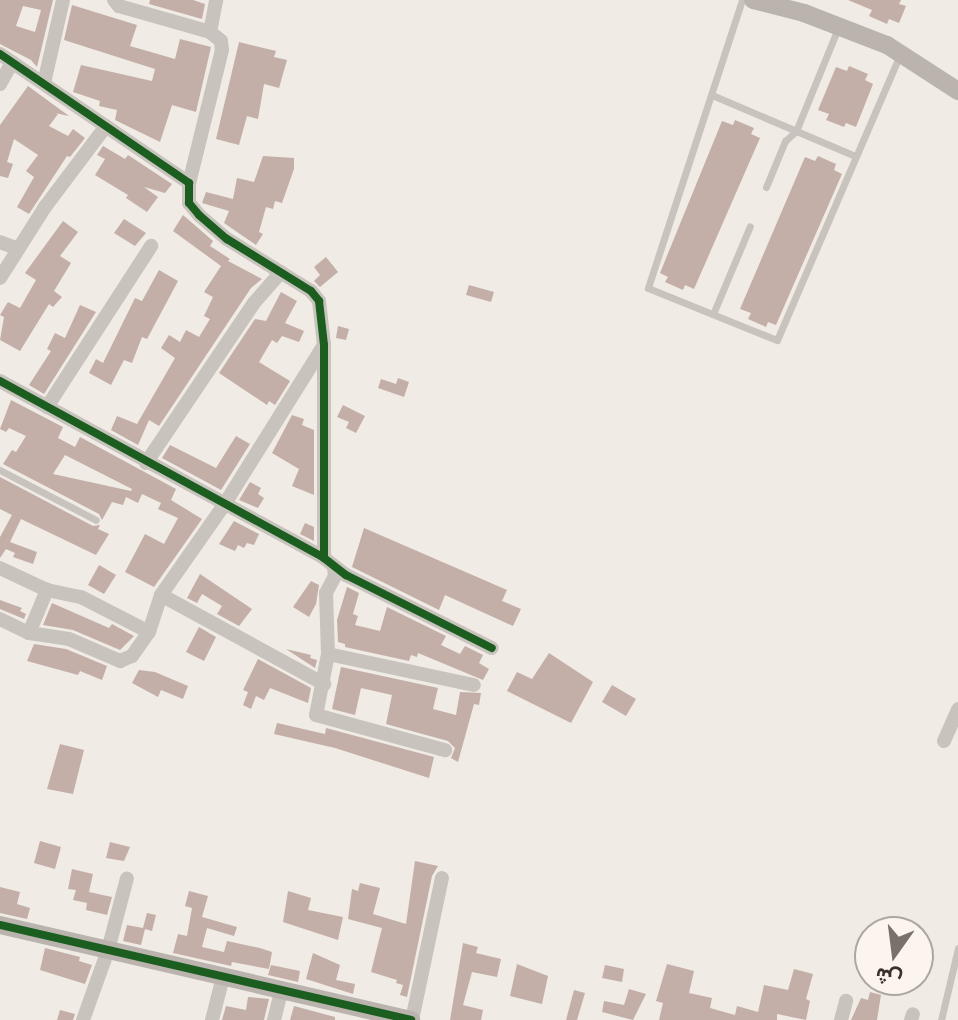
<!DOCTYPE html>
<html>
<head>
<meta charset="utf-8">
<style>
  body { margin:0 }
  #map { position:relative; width:958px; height:1020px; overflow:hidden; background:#f0ebe5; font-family:Helvetica,Vazirmatn,sans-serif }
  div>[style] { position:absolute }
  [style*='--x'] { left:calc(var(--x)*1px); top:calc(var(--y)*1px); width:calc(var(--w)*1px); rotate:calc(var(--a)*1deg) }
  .building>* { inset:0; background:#c3afa7 }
  .lane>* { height:7px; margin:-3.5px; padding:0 3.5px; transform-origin:3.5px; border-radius:3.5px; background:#c9c3be }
  .street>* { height:14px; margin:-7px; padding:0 7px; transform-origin:7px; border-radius:7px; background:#c9c3be }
  .secondary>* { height:18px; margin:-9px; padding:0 9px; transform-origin:9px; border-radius:9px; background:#bab3ae }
  .cycleway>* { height:8px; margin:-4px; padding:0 4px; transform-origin:4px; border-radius:4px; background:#1b5e20 }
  span { translate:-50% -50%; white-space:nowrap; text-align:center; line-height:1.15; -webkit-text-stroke:7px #fbf5ee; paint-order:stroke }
  .north { position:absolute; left:854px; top:916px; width:80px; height:80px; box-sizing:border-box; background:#fbf5ee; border:2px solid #aea6a0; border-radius:50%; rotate:194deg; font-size:22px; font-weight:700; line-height:32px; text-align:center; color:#3b302b }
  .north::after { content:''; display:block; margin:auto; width:28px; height:36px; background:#7a716c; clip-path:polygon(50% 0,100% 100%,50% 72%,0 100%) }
</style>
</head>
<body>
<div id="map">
  <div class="building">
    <div style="clip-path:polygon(evenodd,0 0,53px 0,37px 67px,31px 60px,0 44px,0 0,23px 6px,41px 10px,35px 32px,16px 26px,23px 6px)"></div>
    <div style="clip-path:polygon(150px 0,193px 0,205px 4px,202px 19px,149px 4px)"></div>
    <div style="clip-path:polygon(848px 0,901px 0,899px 4px,906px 6px,899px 23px,889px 19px,887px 24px,869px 16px,872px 10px)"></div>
    <div style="clip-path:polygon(72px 5px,137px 25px,130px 46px,175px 59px,180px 39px,211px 47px,196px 112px,172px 105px,160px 142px,115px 120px,117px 110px,99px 106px,100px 101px,73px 92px,81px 65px,152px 81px,155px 69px,64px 40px)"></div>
    <div style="clip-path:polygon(239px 42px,276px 51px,274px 57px,287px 60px,279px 88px,264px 84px,258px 119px,247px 116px,239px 145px,216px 139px)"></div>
    <div style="clip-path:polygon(849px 66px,868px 74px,865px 80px,873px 84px,856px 127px,846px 123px,844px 127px,826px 120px,829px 114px,818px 110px,836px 67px,847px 71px)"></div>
    <div style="clip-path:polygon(28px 86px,69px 116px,55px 113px,58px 114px,49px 126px,68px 136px,73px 129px,85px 138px,70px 157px,67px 156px,29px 214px,17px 207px,34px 177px,26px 171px,38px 155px,14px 139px,7px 162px,13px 164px,8px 178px,0 176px,0 125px)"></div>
    <div style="clip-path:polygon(735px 120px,754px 128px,751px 134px,760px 138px,694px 289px,685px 285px,683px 290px,665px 282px,668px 277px,660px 273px,722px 121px,733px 125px)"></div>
    <div style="clip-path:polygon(103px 146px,125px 159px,128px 155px,172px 184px,165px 193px,144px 187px,158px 197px,147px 212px,126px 198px,128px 195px,95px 175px,105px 159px,97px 155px)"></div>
    <div style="clip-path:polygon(263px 156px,294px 158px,294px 169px,282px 203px,275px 201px,273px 209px,266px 207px,259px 232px,263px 234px,256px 245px,224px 223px,229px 211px,202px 203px,206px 192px,233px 199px,237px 178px,254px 182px)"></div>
    <div style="clip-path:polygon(818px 156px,836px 164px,834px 170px,842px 174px,776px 325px,768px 322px,766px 327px,748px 319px,751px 313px,740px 309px,805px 157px,815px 161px)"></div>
    <div style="clip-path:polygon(183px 215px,213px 241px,210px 246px,230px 259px,228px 261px,262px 279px,251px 288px,159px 426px,149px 420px,138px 445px,111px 430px,117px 416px,137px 424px,175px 358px,161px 348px,169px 335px,180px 342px,186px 330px,199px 337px,210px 319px,204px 316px,213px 297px,204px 292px,221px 266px,173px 231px)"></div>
    <div style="clip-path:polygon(124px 219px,146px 233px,135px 246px,114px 233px)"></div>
    <div style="clip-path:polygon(63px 221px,78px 232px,60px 256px,71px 263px,54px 291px,62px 297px,53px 307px,49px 304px,20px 351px,0 340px,4px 317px,0 315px,8px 302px,20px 308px,36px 280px,25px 273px)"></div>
    <div style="clip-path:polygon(326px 257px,338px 272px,320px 287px,314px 281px,320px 275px,314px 267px)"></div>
    <div style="clip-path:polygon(159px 270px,178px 281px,147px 339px,142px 337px,132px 363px,124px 360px,111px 385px,89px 373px,96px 359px,103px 363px,135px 298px,142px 301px)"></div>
    <div style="clip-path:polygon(469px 285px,494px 292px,491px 302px,466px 295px)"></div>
    <div style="clip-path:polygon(281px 292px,297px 301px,285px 323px,304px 331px,299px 342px,282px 336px,277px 343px,272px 340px,259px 362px,290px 381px,275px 405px,269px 401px,267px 405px,219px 373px,255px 319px,266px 321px)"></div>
    <div style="clip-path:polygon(80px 305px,96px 312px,44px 394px,29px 385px,51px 351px,47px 349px,55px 333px,65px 338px)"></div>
    <div style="clip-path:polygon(338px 326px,349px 329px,346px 340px,336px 338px)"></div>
    <div style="clip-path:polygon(398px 378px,409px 382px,404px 397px,378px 388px,381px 379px,396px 384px)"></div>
    <div style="clip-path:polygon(evenodd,11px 400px,63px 427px,58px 438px,75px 447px,80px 437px,176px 489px,171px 500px,202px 519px,154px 587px,125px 572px,145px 534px,164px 544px,178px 518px,158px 509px,161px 503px,142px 494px,138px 503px,126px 497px,123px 505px,112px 502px,102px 520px,99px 514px,3px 464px,12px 450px,16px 452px,26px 436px,9px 428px,6px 432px,0 429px,11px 400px,65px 455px,132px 489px,131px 491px,53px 474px,65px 455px)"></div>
    <div style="clip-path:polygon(343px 405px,365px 416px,356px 433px,346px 428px,349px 422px,337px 417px)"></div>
    <div style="clip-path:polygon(292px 415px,304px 419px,302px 425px,314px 430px,314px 495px,292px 486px,299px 469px,272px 453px)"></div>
    <div style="clip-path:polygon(236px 436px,250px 444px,221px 490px,162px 458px,170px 445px,216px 468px)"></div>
    <div style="clip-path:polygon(0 477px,93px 526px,100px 525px,98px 529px,109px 534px,96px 555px,21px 519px,10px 542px,37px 552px,33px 564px,13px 557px,15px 553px,6px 549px,0 558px,0 537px,12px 515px,0 509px)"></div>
    <div style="clip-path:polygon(250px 482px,261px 488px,258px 494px,264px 498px,258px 508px,239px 500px)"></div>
    <div style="clip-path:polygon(234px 521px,259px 534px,254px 545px,247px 543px,244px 548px,238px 545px,235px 551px,219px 544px)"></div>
    <div style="clip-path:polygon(305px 523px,314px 527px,314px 541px,300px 534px)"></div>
    <div style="clip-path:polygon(364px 528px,507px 590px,502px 601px,521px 609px,513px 626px,445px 595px,439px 610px,352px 567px)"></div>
    <div style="clip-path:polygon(99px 565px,116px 575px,104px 594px,88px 585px)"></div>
    <div style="clip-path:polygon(200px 574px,252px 609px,239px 626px,217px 614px,222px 606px,202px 594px,197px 603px,187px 598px)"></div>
    <div style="clip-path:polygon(311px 581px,319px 585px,316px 604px,309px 617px,293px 607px)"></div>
    <div style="clip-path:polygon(347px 587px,359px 593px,353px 614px,358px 616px,355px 625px,380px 631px,387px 607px,446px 636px,441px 645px,460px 654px,465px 646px,483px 655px,479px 663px,489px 669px,483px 680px,418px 653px,417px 657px,411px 655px,409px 661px,345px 647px,345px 644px,338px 642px,337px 620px)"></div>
    <div style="clip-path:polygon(0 600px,22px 608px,20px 611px,26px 614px,24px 619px,0 609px)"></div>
    <div style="clip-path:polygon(52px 603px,109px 628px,112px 624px,134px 636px,120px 650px,73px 630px,43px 625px)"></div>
    <div style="clip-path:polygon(199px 627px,216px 637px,204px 661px,186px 652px)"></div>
    <div style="clip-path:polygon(34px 644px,66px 649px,107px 666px,102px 680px,80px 671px,78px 675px,27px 661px)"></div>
    <div style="clip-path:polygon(286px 649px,311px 655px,310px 658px,317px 660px,315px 668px)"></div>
    <div style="clip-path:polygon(549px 653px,593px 682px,571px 723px,507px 691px,517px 672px,532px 679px)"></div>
    <div style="clip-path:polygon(258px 659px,311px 688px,308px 703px,270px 688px,264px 700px,256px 696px,251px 709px,243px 705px,248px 692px,243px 690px)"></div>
    <div style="clip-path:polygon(341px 667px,438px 688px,433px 709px,456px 715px,460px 692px,481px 693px,479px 705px,474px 704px,458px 762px,451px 758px,455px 748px,448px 741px,386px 724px,392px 695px,361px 688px,355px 715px,332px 709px)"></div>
    <div style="clip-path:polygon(139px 670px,155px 672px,188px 686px,183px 699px,161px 690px,158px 697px,132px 683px)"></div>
    <div style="clip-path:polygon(612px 685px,636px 699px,626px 716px,602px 702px)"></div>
    <div style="clip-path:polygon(277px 723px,325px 734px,326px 728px,434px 757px,429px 778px,335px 748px,274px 734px)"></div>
    <div style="clip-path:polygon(60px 744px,84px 750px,73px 794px,47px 789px)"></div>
    <div style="clip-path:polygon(40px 841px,61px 847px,55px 869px,34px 863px)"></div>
    <div style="clip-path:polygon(110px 842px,130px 847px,124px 861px,106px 858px)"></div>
    <div style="clip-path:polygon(415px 861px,438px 866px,432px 876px,407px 997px,400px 995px,403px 985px,396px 983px,397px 980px,371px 972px,382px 928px,348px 919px,352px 889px,358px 891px,360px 883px,380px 888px,373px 914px,406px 924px)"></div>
    <div style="clip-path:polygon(72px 869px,93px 874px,89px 892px,112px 897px,107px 915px,86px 910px,87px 903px,73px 900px,76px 890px,68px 889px)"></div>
    <div style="clip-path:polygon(0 887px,20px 892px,17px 904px,30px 908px,27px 919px,0 913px)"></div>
    <div style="clip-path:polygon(189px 891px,208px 896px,202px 917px,237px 927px,234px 936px,207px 928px,202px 947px,224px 952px,227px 941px,260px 948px,272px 952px,269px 969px,232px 962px,231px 966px,173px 953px,178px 934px,187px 936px,192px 908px,185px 906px)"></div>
    <div style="clip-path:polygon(288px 891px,311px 898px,308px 910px,343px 917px,338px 940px,283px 922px)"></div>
    <div style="clip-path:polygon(147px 913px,156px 915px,152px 931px,145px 929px,141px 945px,123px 941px,127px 925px,143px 928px)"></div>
    <div style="clip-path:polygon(463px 943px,478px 947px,476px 953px,501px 959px,497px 977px,472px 972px,463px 1005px,483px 1010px,481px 1020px,450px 1020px)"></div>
    <div style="clip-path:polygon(45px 948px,80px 957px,79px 961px,92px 965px,85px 984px,40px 970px)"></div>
    <div style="clip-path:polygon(313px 953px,340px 965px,336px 980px,355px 984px,353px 994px,306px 979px)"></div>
    <div style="clip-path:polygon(517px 964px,548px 976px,542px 1004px,510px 996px)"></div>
    <div style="clip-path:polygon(667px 964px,694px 971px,689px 993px,712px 998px,710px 1008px,735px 1015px,737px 1006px,758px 1012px,764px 985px,788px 990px,794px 969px,813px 974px,806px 999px,810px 1001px,806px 1020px,777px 1014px,777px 1020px,659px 1020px,663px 1003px,656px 1001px)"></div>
    <div style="clip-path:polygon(271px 965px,300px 971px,298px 982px,268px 975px)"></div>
    <div style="clip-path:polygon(605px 965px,624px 969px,622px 982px,602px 978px)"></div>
    <div style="clip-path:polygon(629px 989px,646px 994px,633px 1020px,602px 1012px,604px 1001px,624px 1005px)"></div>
    <div style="clip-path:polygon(574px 990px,585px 993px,577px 1020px,566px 1020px)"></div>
    <div style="clip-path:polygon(870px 992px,881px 995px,877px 1020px,851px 1020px,861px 998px,868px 1000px)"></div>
    <div style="clip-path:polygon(248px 997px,269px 999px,264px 1020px,222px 1020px,226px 1006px,246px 1010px)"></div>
    <div style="clip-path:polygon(294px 1006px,335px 1017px,335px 1020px,290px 1020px)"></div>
    <div style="clip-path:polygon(60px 1010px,75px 1014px,73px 1020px,57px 1020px)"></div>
  </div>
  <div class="lane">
    <div style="--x:742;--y:0;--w:303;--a:108.1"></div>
    <div style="--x:648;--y:288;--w:139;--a:22"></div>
    <div style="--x:777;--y:340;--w:310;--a:-66.7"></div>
    <div style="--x:712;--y:95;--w:155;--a:23.1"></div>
    <div style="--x:766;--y:187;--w:50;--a:-67.6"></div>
    <div style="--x:785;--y:141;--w:15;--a:-42"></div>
    <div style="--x:796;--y:131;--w:111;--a:-67.8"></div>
    <div style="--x:713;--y:314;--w:95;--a:-67.2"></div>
    <div style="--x:0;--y:470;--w:108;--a:27.5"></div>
    <div style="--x:941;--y:1020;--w:74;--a:-76.7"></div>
  </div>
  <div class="street">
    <div style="--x:114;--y:0;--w:8;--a:50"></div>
    <div style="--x:119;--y:6;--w:95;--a:15.9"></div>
    <div style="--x:210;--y:32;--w:14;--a:39"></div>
    <div style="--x:221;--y:41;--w:9;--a:84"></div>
    <div style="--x:222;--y:50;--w:137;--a:103.9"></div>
    <div style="--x:210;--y:32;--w:33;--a:-79"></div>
    <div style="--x:0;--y:54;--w:229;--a:34.3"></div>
    <div style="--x:189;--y:183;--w:20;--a:90"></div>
    <div style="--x:189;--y:203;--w:16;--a:50"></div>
    <div style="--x:199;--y:215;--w:37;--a:41"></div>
    <div style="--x:227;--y:239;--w:99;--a:31.8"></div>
    <div style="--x:311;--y:291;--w:13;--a:51"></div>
    <div style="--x:319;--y:301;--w:44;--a:83.5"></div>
    <div style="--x:324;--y:345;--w:213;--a:90"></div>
    <div style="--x:44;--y:83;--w:85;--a:-77.1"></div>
    <div style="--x:0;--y:84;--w:25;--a:-61"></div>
    <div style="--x:0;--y:242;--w:19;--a:21"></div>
    <div style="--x:0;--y:278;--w:84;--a:-57.6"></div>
    <div style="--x:45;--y:207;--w:101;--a:-53"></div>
    <div style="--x:0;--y:381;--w:369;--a:28.6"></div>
    <div style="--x:324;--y:558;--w:28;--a:38"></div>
    <div style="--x:346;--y:575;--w:163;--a:26.6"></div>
    <div style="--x:47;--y:407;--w:192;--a:-57.1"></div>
    <div style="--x:146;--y:463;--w:193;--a:-56"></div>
    <div style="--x:254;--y:303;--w:41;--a:-48.9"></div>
    <div style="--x:334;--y:567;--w:9;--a:84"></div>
    <div style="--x:335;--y:576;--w:19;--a:118"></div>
    <div style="--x:326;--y:593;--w:61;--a:88.1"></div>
    <div style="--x:328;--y:654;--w:62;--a:101.1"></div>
    <div style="--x:316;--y:715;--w:134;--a:15.2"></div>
    <div style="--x:0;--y:568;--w:52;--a:25.1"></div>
    <div style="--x:47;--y:590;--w:35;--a:12"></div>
    <div style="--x:81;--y:597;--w:76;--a:27.2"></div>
    <div style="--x:161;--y:595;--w:186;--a:28.6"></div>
    <div style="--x:0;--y:619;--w:32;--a:26"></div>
    <div style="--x:29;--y:633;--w:47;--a:-67.3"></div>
    <div style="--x:29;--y:633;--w:40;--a:8.5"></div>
    <div style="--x:69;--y:639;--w:56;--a:23.3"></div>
    <div style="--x:120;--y:661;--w:13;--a:-23"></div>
    <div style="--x:132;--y:656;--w:29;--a:-55"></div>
    <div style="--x:149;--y:632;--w:39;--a:-72"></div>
    <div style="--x:161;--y:595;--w:110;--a:-55"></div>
    <div style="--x:224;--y:505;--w:189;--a:-58"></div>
    <div style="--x:328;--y:654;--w:149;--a:12"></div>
    <div style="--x:944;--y:741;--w:35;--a:-66"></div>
    <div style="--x:83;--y:1020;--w:74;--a:-70.3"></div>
    <div style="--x:108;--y:950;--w:74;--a:-75.2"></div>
    <div style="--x:212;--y:1020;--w:44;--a:-75.7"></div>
    <div style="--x:274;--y:1020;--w:32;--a:-76"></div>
    <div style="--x:412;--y:1020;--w:145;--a:-78.1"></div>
    <div style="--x:841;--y:1020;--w:20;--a:-75"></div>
    <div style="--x:911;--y:1020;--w:6;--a:-72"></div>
  </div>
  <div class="secondary">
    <div style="--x:753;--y:0;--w:53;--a:14.3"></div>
    <div style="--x:804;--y:13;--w:89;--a:21.1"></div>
    <div style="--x:887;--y:45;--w:85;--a:32.9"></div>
    <div style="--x:0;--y:925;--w:422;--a:13"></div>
  </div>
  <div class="cycleway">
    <div style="--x:0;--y:54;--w:229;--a:34.3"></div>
    <div style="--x:189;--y:183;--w:20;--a:90"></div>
    <div style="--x:189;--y:203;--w:16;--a:50"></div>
    <div style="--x:199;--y:215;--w:37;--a:41"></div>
    <div style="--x:227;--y:239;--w:99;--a:31.8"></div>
    <div style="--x:311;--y:291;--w:13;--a:51"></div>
    <div style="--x:319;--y:301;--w:44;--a:83.5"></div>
    <div style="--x:324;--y:345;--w:213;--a:90"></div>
    <div style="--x:0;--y:381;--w:369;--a:28.6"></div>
    <div style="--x:324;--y:558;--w:28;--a:38"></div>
    <div style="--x:346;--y:575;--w:163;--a:26.6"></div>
    <div style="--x:0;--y:925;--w:422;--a:13"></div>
  </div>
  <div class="north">ش</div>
</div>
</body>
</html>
